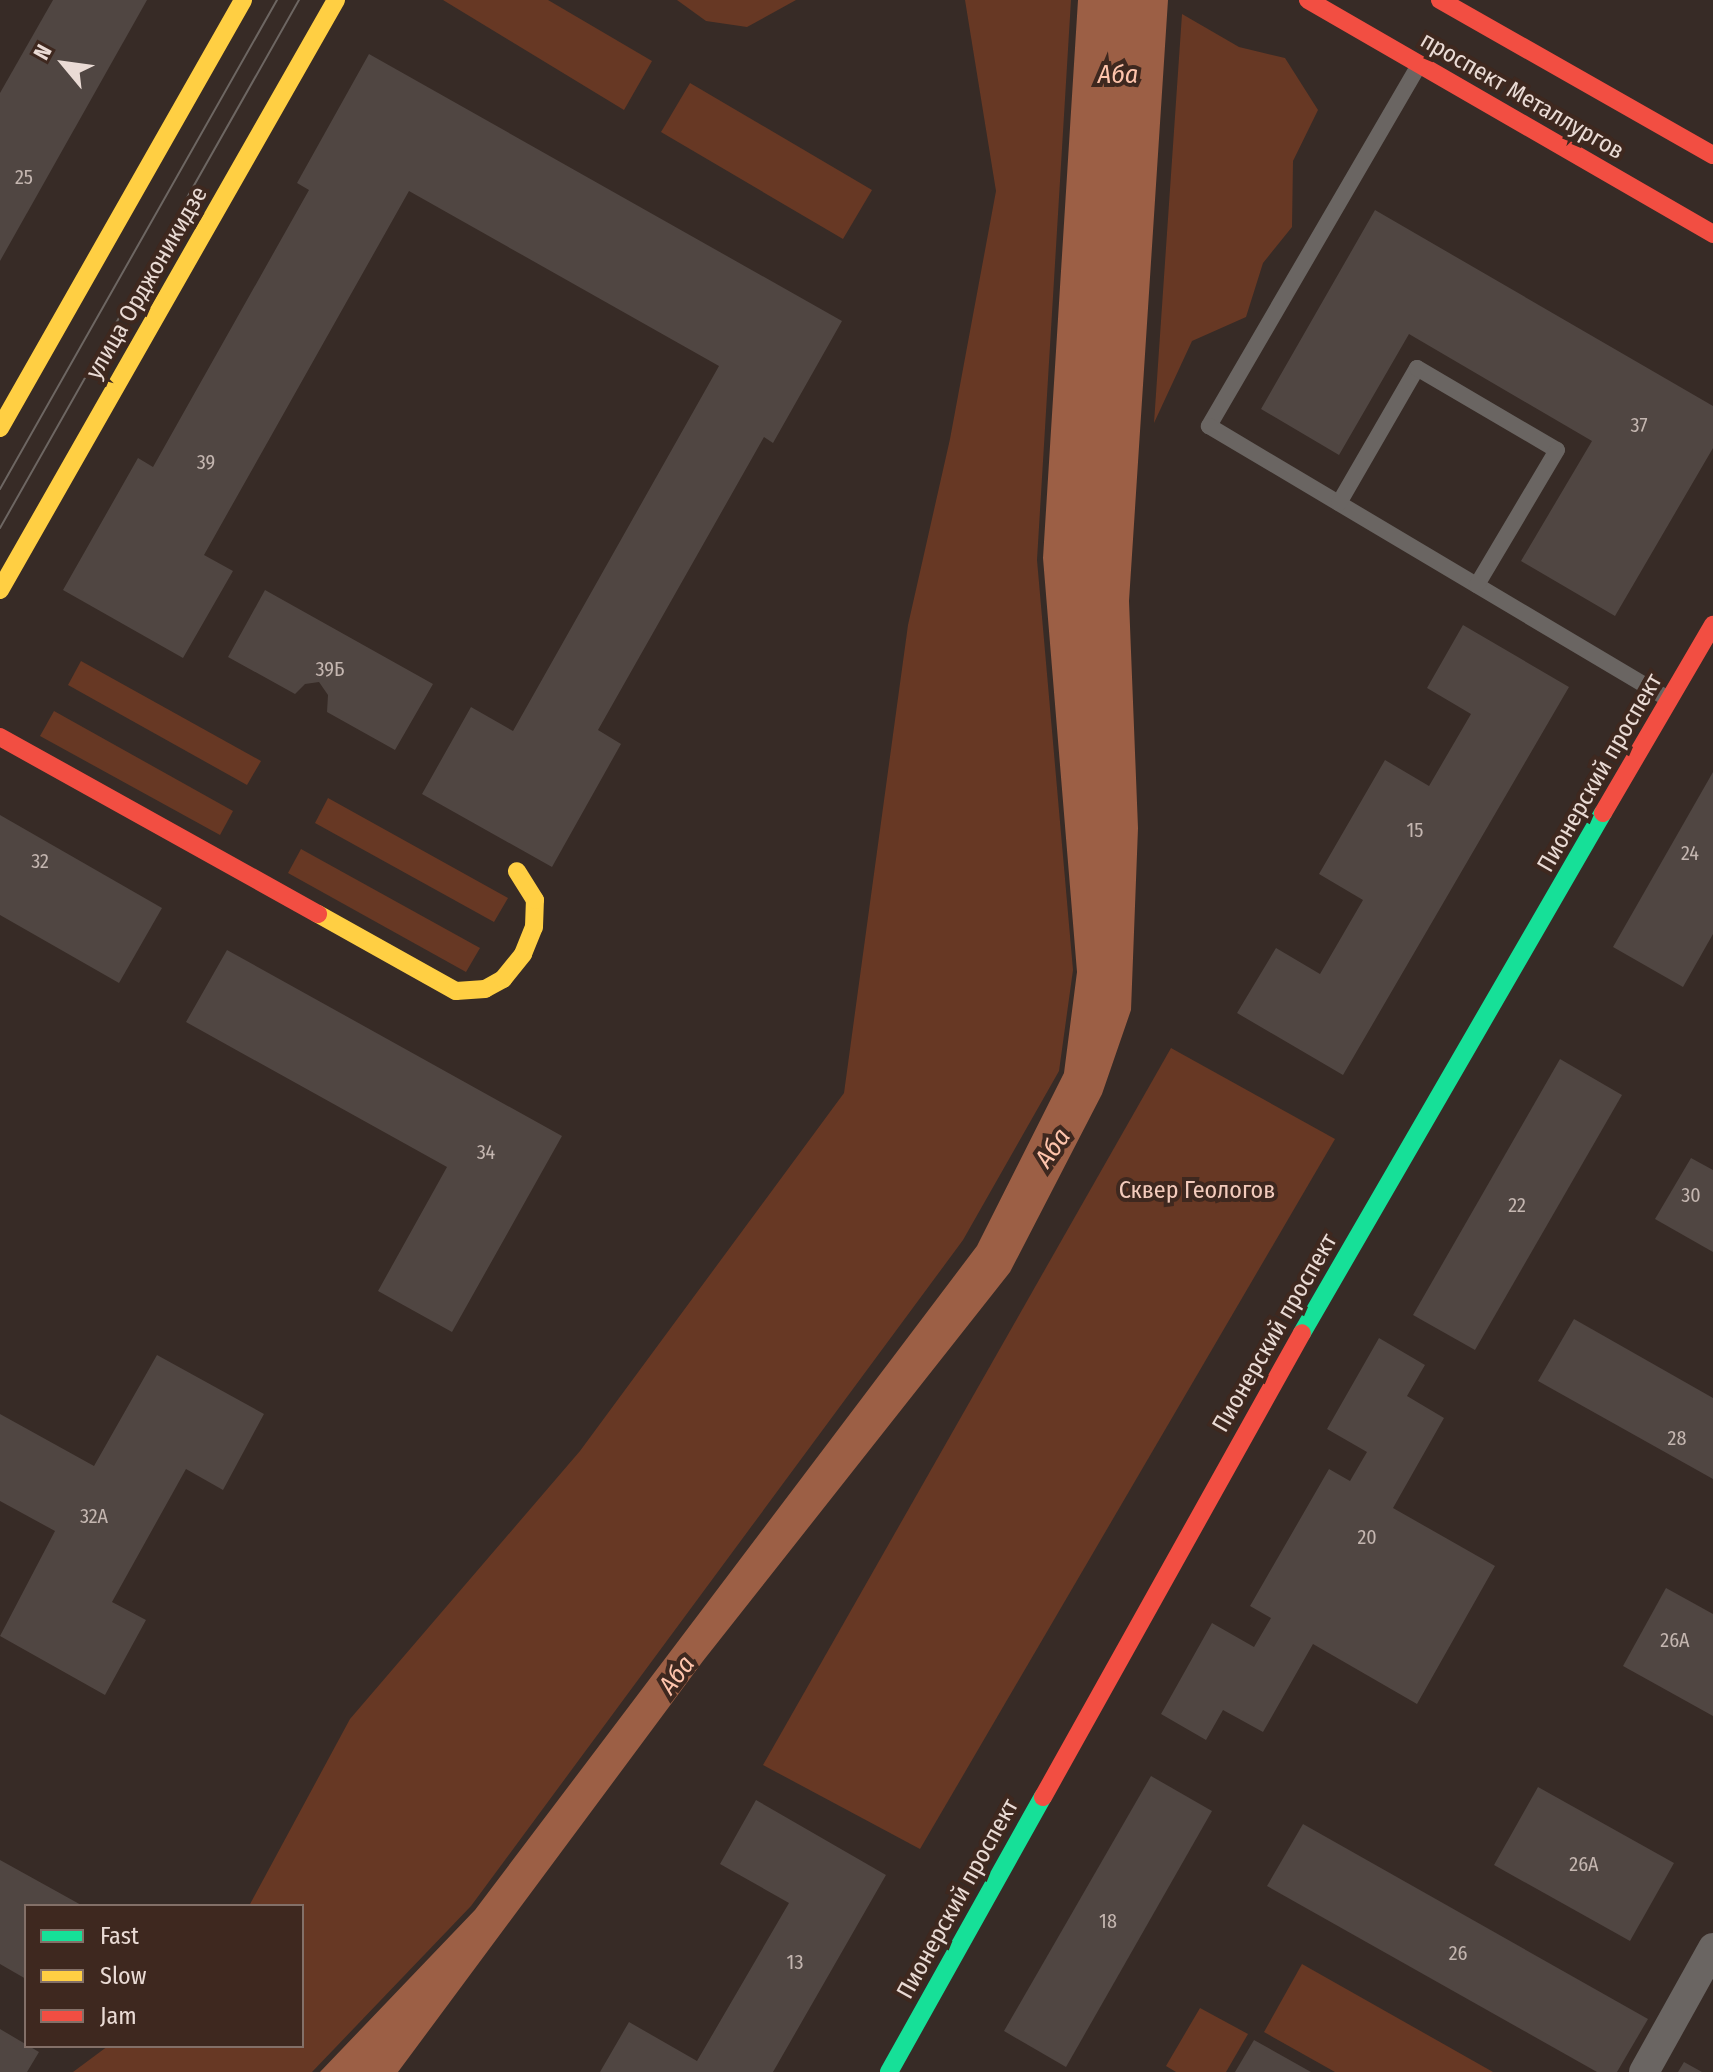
<!DOCTYPE html>
<html>
<head>
<meta charset="utf-8">
<style>
  body { margin:0 }
  #map { position:relative; width:1713px; height:2072px; overflow:hidden; background:#372b26; font-family:"Fira Sans Condensed",sans-serif }
  div>[style] { position:absolute }
  [style*='--x'] { left:calc(var(--x)*1px); top:calc(var(--y)*1px); width:calc(var(--w)*1px); rotate:calc(var(--a)*1deg) }
  .green>* { inset:0; background:#673824 }
  .water>* { inset:0; background:#9c5f45 }
  .building>* { inset:0; background:#504642 }
  .lane>* { height:16px; margin:-8px; padding:0 8px; transform-origin:8px; border-radius:8px; background:#6a6562 }
  .street>* { height:30px; margin:-15px; padding:0 15px; transform-origin:15px; border-radius:15px; background:#6a6562 }
  .fast>* { height:18px; margin:-9px; padding:0 9px; transform-origin:9px; border-radius:9px; background:#16e098 }
  .slow>* { height:18px; margin:-9px; padding:0 9px; transform-origin:9px; border-radius:9px; background:#ffcf43 }
  .jam>* { height:18px; margin:-9px; padding:0 9px; transform-origin:9px; border-radius:9px; background:#f24e42 }
  .tram>* { height:2px; margin:-1px; padding:0 1px; transform-origin:1px; border-radius:1px; background:#6d6662 }
  span { translate:-50% -50%; white-space:nowrap; text-align:center; line-height:1.15; -webkit-text-stroke:8px #3e281f; paint-order:stroke }
  .number-label { font-size:20px; color:#c4b6b0 }
  .number-label span { -webkit-text-stroke-width:0 }
  .street-label { font-size:24px; color:#eadbd5 }
  .park-label { font-size:24px; color:#f3cbbc }
  .water-label { font-size:26px; color:#fec4ac; font-style:italic }
  .legend { position:absolute; left:24px; top:1904px; width:280px; height:144px; box-sizing:border-box; background:#3e281f; border:2px solid #837068; margin:0; padding:10px 14px; list-style:none; font-size:24px; color:#eadbd5 }
  .legend li { display:flex; align-items:center; gap:16px; height:40px }
  .legend b { width:40px; border:2px solid #837068 }
  .north { position:absolute; left:24px; top:24px; width:80px; height:80px; -webkit-text-stroke:6px #3e281f; paint-order:stroke; rotate:299deg; font-size:22px; font-weight:700; line-height:32px; text-align:center; color:#eadbd5 }
  .north::after { content:''; display:block; margin:auto; width:28px; height:36px; background:#eadbd5; clip-path:polygon(50% 0,100% 100%,50% 72%,0 100%) }
</style>
</head>
<body>
<div id="map">
  <div class="green">
    <div style="clip-path:polygon(443px 0,548px 0,652px 61px,624px 110px)"></div>
    <div style="clip-path:polygon(677px 0,796px 0,747px 27px,706px 21px)"></div>
    <div style="clip-path:polygon(965px 0,1071px 0,1037px 560px,1073px 970px,1059px 1071px,963px 1240px,471px 1906px,312px 2072px,73px 2072px,108px 2046px,302px 2046px,302px 1906px,249px 1906px,350px 1719px,580px 1451px,844px 1093px,908px 625px,950px 439px,996px 191px)"></div>
    <div style="clip-path:polygon(1182px 14px,1239px 47px,1285px 58px,1318px 110px,1293px 161px,1292px 227px,1263px 263px,1246px 317px,1192px 341px,1154px 423px)"></div>
    <div style="clip-path:polygon(690px 83px,872px 190px,843px 239px,661px 132px)"></div>
    <div style="clip-path:polygon(81px 661px,261px 761px,247px 785px,68px 685px)"></div>
    <div style="clip-path:polygon(54px 711px,233px 811px,220px 835px,40px 736px)"></div>
    <div style="clip-path:polygon(328px 798px,508px 898px,494px 922px,315px 823px)"></div>
    <div style="clip-path:polygon(301px 849px,480px 948px,466px 972px,288px 873px)"></div>
    <div style="clip-path:polygon(1171px 1048px,1335px 1139px,920px 1849px,763px 1765px)"></div>
    <div style="clip-path:polygon(1302px 1964px,1493px 2072px,1335px 2072px,1264px 2032px)"></div>
    <div style="clip-path:polygon(1200px 2008px,1248px 2034px,1226px 2072px,1176px 2072px,1166px 2066px)"></div>
  </div>
  <div class="water">
    <div style="clip-path:polygon(1078px 0,1168px 0,1129px 601px,1138px 828px,1131px 1010px,1102px 1094px,1010px 1272px,703px 1661px,398px 2072px,320px 2072px,475px 1910px,977px 1246px,1064px 1073px,1077px 972px,1043px 558px)"></div>
  </div>
  <div class="building">
    <div style="clip-path:polygon(53px 0,147px 0,0 261px,0 93px)"></div>
    <div style="clip-path:polygon(369px 54px,842px 321px,773px 443px,764px 437px,598px 730px,621px 744px,552px 867px,422px 794px,471px 707px,513px 731px,719px 366px,409px 191px,204px 555px,233px 571px,183px 658px,63px 590px,138px 458px,153px 467px,309px 190px,297px 183px)"></div>
    <div style="clip-path:polygon(1375px 210px,1713px 406px,1713px 448px,1615px 616px,1521px 561px,1592px 441px,1409px 334px,1339px 455px,1261px 409px)"></div>
    <div style="clip-path:polygon(265px 590px,433px 684px,395px 750px,327px 712px,328px 695px,319px 682px,305px 684px,295px 694px,228px 657px)"></div>
    <div style="clip-path:polygon(1463px 625px,1569px 687px,1343px 1075px,1237px 1013px,1276px 948px,1320px 974px,1363px 900px,1319px 874px,1385px 760px,1429px 786px,1471px 714px,1427px 688px)"></div>
    <div style="clip-path:polygon(1713px 772px,1713px 934px,1683px 987px,1613px 947px)"></div>
    <div style="clip-path:polygon(0 815px,162px 908px,119px 983px,0 915px)"></div>
    <div style="clip-path:polygon(227px 950px,562px 1136px,452px 1332px,378px 1291px,447px 1167px,186px 1022px)"></div>
    <div style="clip-path:polygon(1560px 1059px,1622px 1095px,1475px 1350px,1413px 1315px)"></div>
    <div style="clip-path:polygon(1691px 1158px,1713px 1170px,1713px 1252px,1655px 1219px)"></div>
    <div style="clip-path:polygon(1574px 1319px,1713px 1398px,1713px 1479px,1538px 1381px)"></div>
    <div style="clip-path:polygon(1379px 1338px,1425px 1365px,1407px 1396px,1444px 1418px,1393px 1508px,1495px 1566px,1417px 1704px,1313px 1644px,1263px 1732px,1223px 1710px,1206px 1740px,1161px 1714px,1212px 1623px,1254px 1647px,1271px 1618px,1250px 1606px,1329px 1469px,1350px 1481px,1367px 1452px,1327px 1429px)"></div>
    <div style="clip-path:polygon(157px 1355px,264px 1414px,223px 1490px,186px 1469px,112px 1602px,146px 1620px,105px 1695px,0 1636px,55px 1531px,0 1501px,0 1414px,94px 1466px)"></div>
    <div style="clip-path:polygon(1666px 1588px,1713px 1614px,1713px 1716px,1623px 1666px)"></div>
    <div style="clip-path:polygon(1151px 1776px,1212px 1811px,1066px 2067px,1004px 2031px)"></div>
    <div style="clip-path:polygon(1538px 1787px,1674px 1863px,1630px 1941px,1494px 1865px)"></div>
    <div style="clip-path:polygon(756px 1800px,886px 1875px,773px 2072px,600px 2072px,629px 2022px,697px 2061px,789px 1903px,720px 1864px)"></div>
    <div style="clip-path:polygon(1303px 1824px,1648px 2019px,1617px 2072px,1597px 2072px,1267px 1886px)"></div>
    <div style="clip-path:polygon(0 1860px,83px 1906px,26px 1906px,26px 1979px,0 1964px)"></div>
    <div style="clip-path:polygon(0 2029px,39px 2052px,27px 2072px,0 2072px)"></div>
    <div style="clip-path:polygon(1254px 2040px,1311px 2072px,1235px 2072px)"></div>
    <div style="clip-path:polygon(1684px 2062px,1702px 2072px,1678px 2072px)"></div>
  </div>
  <div class="lane">
    <div style="--x:1419;--y:65;--w:418;--a:120.2"></div>
    <div style="--x:1209;--y:426;--w:534;--a:30.74"></div>
    <div style="--x:1339;--y:503;--w:156;--a:-60"></div>
    <div style="--x:1417;--y:368;--w:162;--a:30.4"></div>
    <div style="--x:1557;--y:450;--w:157;--a:120.7"></div>
  </div>
  <div class="street">
    <div style="--x:1644;--y:2072;--w:142;--a:-60.9"></div>
  </div>
  <div class="fast">
    <div style="--x:1302;--y:1333;--w:601;--a:-59.94"></div>
    <div style="--x:889;--y:2072;--w:315;--a:-60.8"></div>
  </div>
  <div class="slow">
    <div style="--x:0;--y:428;--w:492;--a:-60.4"></div>
    <div style="--x:0;--y:590;--w:679;--a:-60.34"></div>
    <div style="--x:318;--y:914;--w:158;--a:29.2"></div>
    <div style="--x:456;--y:991;--w:29;--a:-4"></div>
    <div style="--x:485;--y:989;--w:21;--a:-29"></div>
    <div style="--x:503;--y:979;--w:32;--a:-51"></div>
    <div style="--x:523;--y:954;--w:29;--a:-68"></div>
    <div style="--x:534;--y:927;--w:27;--a:-88"></div>
    <div style="--x:535;--y:900;--w:34;--a:-122"></div>
  </div>
  <div class="jam">
    <div style="--x:1308;--y:0;--w:468;--a:30"></div>
    <div style="--x:1440;--y:0;--w:314;--a:29.6"></div>
    <div style="--x:0;--y:737;--w:364;--a:29.1"></div>
    <div style="--x:1603;--y:813;--w:218;--a:-59.7"></div>
    <div style="--x:1043;--y:1797;--w:531;--a:-60.83"></div>
  </div>
  <div class="tram">
    <div style="--x:0;--y:489;--w:562;--a:-60.47"></div>
    <div style="--x:0;--y:528;--w:607;--a:-60.48"></div>
  </div>
  <div class="number-label">
    <span style="left:24px;top:177px">25</span>
    <span style="left:1639px;top:425px">37</span>
    <span style="left:206px;top:462px">39</span>
    <span style="left:330px;top:669px">39Б</span>
    <span style="left:1415px;top:830px">15</span>
    <span style="left:1690px;top:853px">24</span>
    <span style="left:40px;top:861px">32</span>
    <span style="left:486px;top:1152px">34</span>
    <span style="left:1691px;top:1195px">30</span>
    <span style="left:1517px;top:1205px">22</span>
    <span style="left:1677px;top:1438px">28</span>
    <span style="left:94px;top:1516px">32А</span>
    <span style="left:1367px;top:1537px">20</span>
    <span style="left:1675px;top:1640px">26А</span>
    <span style="left:1584px;top:1864px">26А</span>
    <span style="left:1108px;top:1921px">18</span>
    <span style="left:1458px;top:1953px">26</span>
    <span style="left:795px;top:1962px">13</span>
  </div>
  <div class="street-label">
    <span style="left:1522px;top:96px;rotate:30deg">проспект Металлургов</span>
    <span style="left:147px;top:283px;rotate:-60deg">улица Орджоникидзе</span>
    <span style="left:1600px;top:773px;rotate:-60deg">Пионерский проспект</span>
    <span style="left:1275px;top:1333px;rotate:-60deg">Пионерский проспект</span>
    <span style="left:958px;top:1899px;rotate:-61deg">Пионерский проспект</span>
  </div>
  <div class="park-label">
    <span style="left:1197px;top:1191px">Сквер Геологов</span>
  </div>
  <div class="water-label">
    <span style="left:1118px;top:75px">Аба</span>
    <span style="left:1053px;top:1148px;rotate:-55deg">Аба</span>
    <span style="left:677px;top:1675px;rotate:-53deg">Аба</span>
  </div>
  <ul class="legend">
  <li><b style="height:10px;background:#16e098"></b>Fast</li>
  <li><b style="height:10px;background:#ffcf43"></b>Slow</li>
  <li><b style="height:10px;background:#f24e42"></b>Jam</li>
  </ul>
  <div class="north">N</div>
</div>
</body>
</html>
